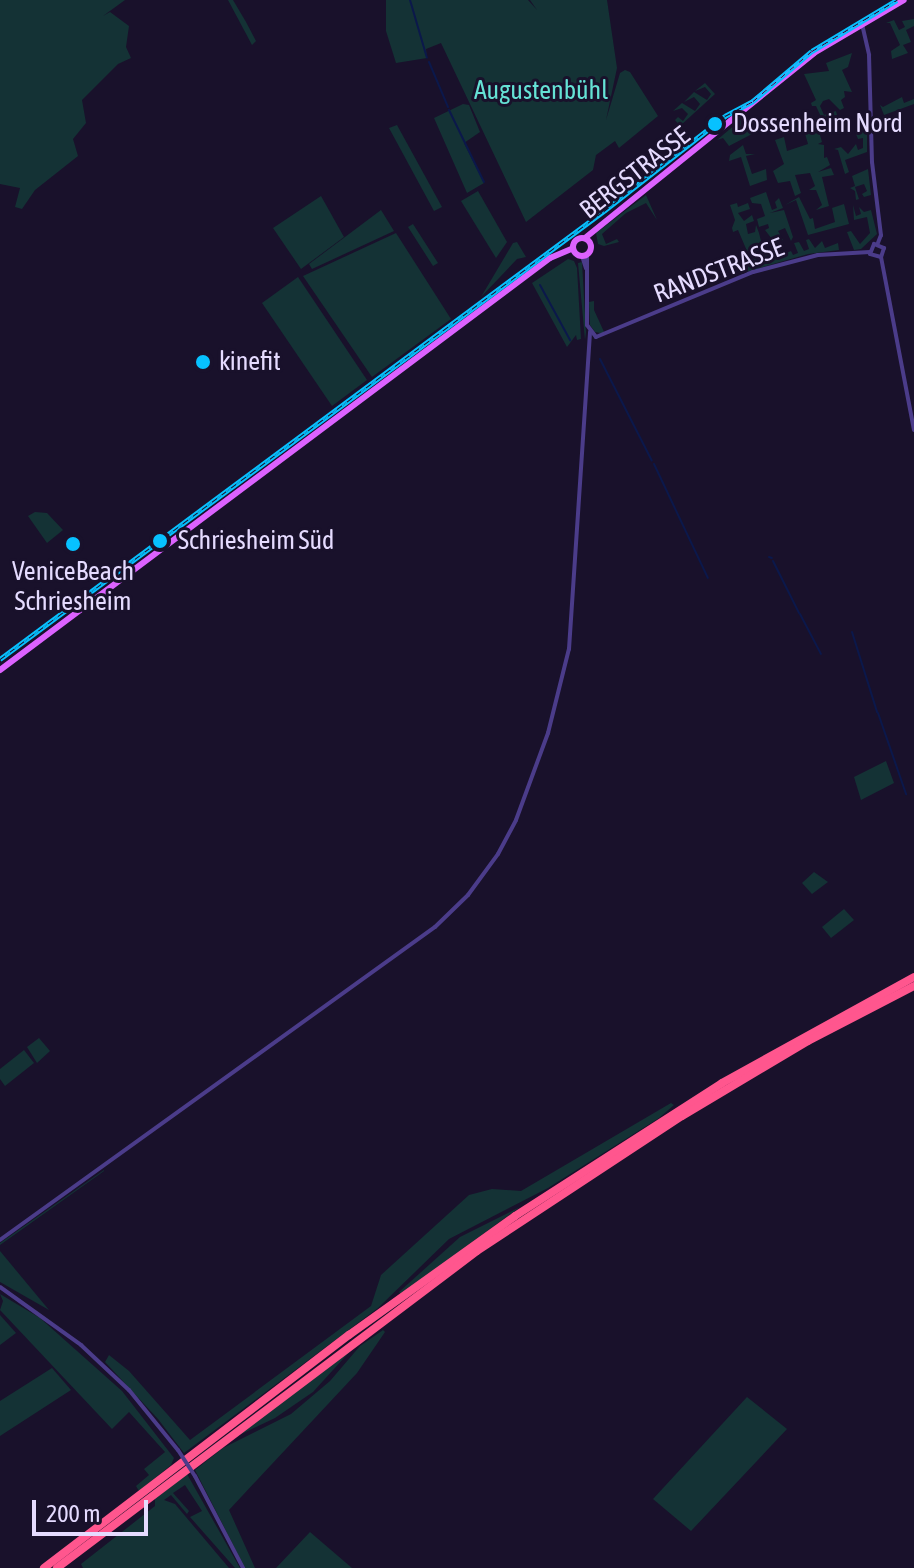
<!DOCTYPE html>
<html>
<head>
<meta charset="utf-8">
<style>
  body { margin:0 }
  #map { position:relative; width:914px; height:1568px; overflow:hidden; background:#19112b; font-family:"Asap Condensed",sans-serif }
  div>[style] { position:absolute }
  [style*='--x'] { left:calc(var(--x)*1px); top:calc(var(--y)*1px); width:calc(var(--w)*1px); rotate:calc(var(--a)*1deg) }
  .green>* { inset:0; background:#143235 }
  .stream>* { height:2px; margin:-1px; padding:0 1px; transform-origin:1px; border-radius:1px; background:#0b184b }
  .tertiary>* { height:4px; margin:-2px; padding:0 2px; transform-origin:2px; border-radius:2px; background:#4b3c8a }
  .primary>* { height:6px; margin:-3px; padding:0 3px; transform-origin:3px; border-radius:3px; background:#dc62ff }
  .primary>.ring { margin:-3px; padding:0; box-sizing:content-box; background:none; border:6px solid #dc62ff; border-radius:50% }
  .motorway>* { height:8px; margin:-4px; padding:0 4px; transform-origin:4px; border-radius:4px; background:#ff568e }
  .rail>* { height:5px; margin-top:-2.5px; transform-origin:0; background:repeating-linear-gradient(90deg,#19112b 0 6px,#07c1ff 0 12px); box-sizing:border-box; border-block:2px solid #07c1ff }
  .tertiary-bridge>* { height:4px; margin:-2px; padding:0 2px; transform-origin:2px; border-radius:2px; background:#4b3c8a }
  .dots>* { width:22px; height:22px; translate:-50% -50%; box-sizing:border-box; border:4px solid #19112b; border-radius:50% }
  span { translate:-50% -50%; white-space:nowrap; text-align:center; line-height:1.15; -webkit-text-stroke:6px #19112b; paint-order:stroke }
  .park-label { font-size:26px; color:#65e2d5 }
  .poi-label { font-size:26px; color:#e5dbff }
  .left { translate:0 -50%; text-align:left }
  .street-label { font-size:26px; color:#e5dbff }
  .scale { position:absolute; left:32px; top:1500px; width:116px; height:36px; box-sizing:border-box; border:4px solid #e5dbff; border-top:0; padding-left:10px; font-size:24px; line-height:28px; white-space:nowrap; color:#e5dbff; -webkit-text-stroke:6px #19112b; paint-order:stroke }
</style>
</head>
<body>
<div id="map">
  <div class="green">
    <div style="clip-path:polygon(0 0,125px 0,103px 16px,110px 12px,129px 26px,126px 47px,131px 58px,118px 64px,82px 100px,86px 123px,73px 139px,78px 156px,35px 190px,22px 209px,15px 207px,20px 188px,0 184px)"></div>
    <div style="clip-path:polygon(228px 0,233px 0,246px 22px,256px 41px,252px 45px)"></div>
    <div style="clip-path:polygon(386px 0,528px 0,537px 10px,530px 0,607px 0,617px 68px,606px 120px,620px 73px,625px 70px,630px 72px,658px 116px,619px 148px,615px 141px,596px 155px,593px 170px,526px 222px,441px 43px,426px 49px,427px 58px,396px 63px,386px 31px)"></div>
    <div style="clip-path:polygon(914px 19px,914px 26px,906px 30px,911px 42px,903px 45px,908px 53px,892px 59px,891px 51px,900px 45px,890px 23px,886px 23px,894px 20px,899px 30px,905px 27px,902px 21px)"></div>
    <div style="clip-path:polygon(852px 53px,848px 67px,842px 70px,852px 92px,844px 91px,845px 97px,841px 100px,844px 108px,840px 110px,829px 99px,823px 101px,820px 106px,824px 115px,836px 111px,837px 115px,822px 119px,816px 106px,812px 106px,811px 103px,816px 100px,804px 74px,829px 71px,826px 63px)"></div>
    <div style="clip-path:polygon(705px 83px,715px 94px,680px 126px,675px 120px,678px 117px,683px 121px,688px 114px,682px 108px,673px 111px,682px 103px,695px 111px,700px 104px,694px 97px,684px 102px,694px 92px,707px 100px,711px 94px,705px 87px,695px 91px)"></div>
    <div style="clip-path:polygon(902px 97px,904px 103px,914px 99px,914px 104px,884px 115px,880px 105px,883px 107px)"></div>
    <div style="clip-path:polygon(463px 104px,469px 105px,480px 132px,464px 143px,484px 183px,467px 193px,434px 118px)"></div>
    <div style="clip-path:polygon(743px 118px,748px 121px,752px 134px,729px 146px,723px 138px,717px 140px)"></div>
    <div style="clip-path:polygon(867px 121px,867px 152px,845px 160px,849px 172px,845px 174px,838px 150px,834px 149px,841px 147px,848px 154px,856px 144px,858px 150px,863px 148px,863px 138px,858px 139px,856px 134px,863px 128px,855px 125px)"></div>
    <div style="clip-path:polygon(397px 125px,442px 207px,434px 211px,389px 128px)"></div>
    <div style="clip-path:polygon(813px 127px,818px 128px,822px 142px,818px 144px,824px 145px,824px 158px,827px 157px,830px 165px,818px 172px,831px 168px,834px 175px,822px 177px,829px 206px,816px 210px,822px 205px,816px 190px,809px 190px,815px 186px,810px 173px,795px 175px,801px 193px,795px 196px,790px 181px,778px 183px,773px 171px,784px 164px,775px 140px,784px 137px,787px 151px,808px 144px,804px 130px)"></div>
    <div style="clip-path:polygon(743px 145px,746px 154px,755px 154px,746px 156px,752px 174px,766px 169px,767px 180px,750px 186px,741px 157px,729px 161px,730px 155px)"></div>
    <div style="clip-path:polygon(868px 169px,871px 195px,864px 197px,862px 194px,867px 191px,864px 184px,855px 187px,859px 199px,856px 200px,855px 191px,850px 188px,855px 186px,852px 176px)"></div>
    <div style="clip-path:polygon(478px 191px,507px 242px,496px 258px,461px 201px)"></div>
    <div style="clip-path:polygon(766px 192px,772px 210px,777px 208px,775px 202px,779px 198px,783px 208px,770px 213px,784px 210px,793px 237px,791px 241px,785px 228px,778px 231px,783px 240px,775px 243px,765px 230px,769px 228px,768px 224px,759px 227px,757px 219px,765px 216px,761px 204px,752px 203px,750px 198px)"></div>
    <div style="clip-path:polygon(646px 195px,657px 220px,646px 203px,626px 213px,602px 234px,606px 244px,617px 239px,619px 242px,604px 246px,598px 244px,596px 233px)"></div>
    <div style="clip-path:polygon(321px 196px,344px 237px,301px 269px,273px 228px)"></div>
    <div style="clip-path:polygon(799px 197px,810px 219px,813px 218px,815px 229px,835px 222px,832px 208px,844px 204px,849px 224px,808px 235px,796px 200px,785px 205px)"></div>
    <div style="clip-path:polygon(737px 203px,738px 207px,748px 203px,750px 209px,738px 213px,744px 221px,752px 215px,754px 221px,746px 224px,748px 234px,755px 232px,756px 225px,759px 233px,763px 249px,753px 254px,759px 264px,764px 262px,763px 256px,767px 254px,770px 260px,791px 251px,793px 255px,798px 253px,794px 243px,799px 242px,804px 251px,809px 249px,806px 240px,809px 239px,815px 248px,822px 241px,825px 248px,838px 243px,839px 250px,808px 254px,746px 272px,742px 264px,753px 265px,738px 230px,733px 232px,732px 228px,735px 220px,730px 205px)"></div>
    <div style="clip-path:polygon(853px 205px,856px 216px,861px 214px,859px 207px,864px 212px,871px 210px,877px 234px,861px 249px,854px 250px,847px 232px,851px 231px,860px 244px,870px 233px,867px 217px,854px 220px)"></div>
    <div style="clip-path:polygon(381px 210px,394px 231px,312px 269px,309px 264px)"></div>
    <div style="clip-path:polygon(413px 224px,438px 263px,433px 266px,408px 227px)"></div>
    <div style="clip-path:polygon(396px 233px,451px 319px,372px 377px,303px 276px)"></div>
    <div style="clip-path:polygon(517px 242px,526px 257px,517px 259px,481px 297px,513px 243px)"></div>
    <div style="clip-path:polygon(568px 259px,574px 261px,577px 268px,581px 339px,577px 340px,576px 335px,567px 347px,532px 283px)"></div>
    <div style="clip-path:polygon(582px 262px,586px 332px,585px 340px,578px 263px)"></div>
    <div style="clip-path:polygon(298px 277px,367px 380px,332px 406px,262px 303px)"></div>
    <div style="clip-path:polygon(594px 301px,594px 310px,605px 334px,595px 332px,590px 325px,589px 302px)"></div>
    <div style="clip-path:polygon(35px 512px,47px 513px,63px 530px,47px 543px,28px 516px)"></div>
    <div style="clip-path:polygon(886px 761px,894px 783px,861px 800px,854px 777px)"></div>
    <div style="clip-path:polygon(814px 872px,828px 882px,812px 894px,802px 883px)"></div>
    <div style="clip-path:polygon(844px 909px,854px 920px,831px 938px,822px 927px)"></div>
    <div style="clip-path:polygon(39px 1038px,50px 1051px,37px 1063px,27px 1047px)"></div>
    <div style="clip-path:polygon(24px 1050px,34px 1063px,5px 1086px,0 1079px,0 1069px)"></div>
    <div style="clip-path:polygon(671px 1103px,674px 1105px,659px 1118px,548px 1188px,449px 1239px,378px 1308px,184px 1453px,158px 1419px,105px 1362px,109px 1355px,129px 1371px,190px 1440px,371px 1306px,381px 1275px,469px 1195px,492px 1189px,521px 1191px)"></div>
    <div style="clip-path:polygon(104px 1170px,104px 1171px,0 1245px,0 1243px)"></div>
    <div style="clip-path:polygon(520px 1207px,401px 1294px,399px 1292px,460px 1237px)"></div>
    <div style="clip-path:polygon(0 1251px,49px 1310px,0 1282px)"></div>
    <div style="clip-path:polygon(0 1294px,40px 1318px,122px 1391px,174px 1458px,171px 1465px,139px 1491px,136px 1486px,149px 1475px,144px 1469px,165px 1452px,129px 1412px,112px 1429px,0 1310px,3px 1301px)"></div>
    <div style="clip-path:polygon(0 1315px,16px 1333px,0 1345px)"></div>
    <div style="clip-path:polygon(383px 1330px,385px 1332px,357px 1373px,229px 1510px,255px 1568px,245px 1568px,195px 1470px,223px 1448px,291px 1414px,330px 1381px,360px 1346px)"></div>
    <div style="clip-path:polygon(353px 1348px,313px 1392px,275px 1418px,235px 1437px)"></div>
    <div style="clip-path:polygon(52px 1368px,71px 1390px,0 1436px,0 1401px)"></div>
    <div style="clip-path:polygon(747px 1397px,787px 1429px,691px 1531px,653px 1499px)"></div>
    <div style="clip-path:polygon(187px 1474px,240px 1568px,235px 1568px,190px 1517px,202px 1511px,185px 1485px,173px 1493px,189px 1511px,187px 1514px,171px 1495px,164px 1500px,175px 1504px,229px 1568px,83px 1568px,81px 1564px,155px 1506px,155px 1499px)"></div>
    <div style="clip-path:polygon(310px 1532px,352px 1568px,276px 1568px)"></div>
  </div>
  <div class="stream">
    <div style="--x:410;--y:0;--w:60;--a:73.7"></div>
    <div style="--x:429;--y:62;--w:49;--a:67.1"></div>
    <div style="--x:449;--y:110;--w:80;--a:64.1"></div>
    <div style="--x:540;--y:285;--w:63;--a:61.4"></div>
    <div style="--x:600;--y:359;--w:114;--a:63"></div>
    <div style="--x:654;--y:464;--w:126;--a:64.7"></div>
    <div style="--x:769;--y:557;--w:3;--a:18"></div>
    <div style="--x:773;--y:561;--w:58;--a:63.4"></div>
    <div style="--x:800;--y:614;--w:45;--a:62.3"></div>
    <div style="--x:852;--y:632;--w:84;--a:72.6"></div>
    <div style="--x:878;--y:713;--w:86;--a:70.9"></div>
  </div>
  <div class="tertiary">
    <div style="--x:862;--y:24;--w:32;--a:77"></div>
    <div style="--x:869;--y:55;--w:107;--a:88.4"></div>
    <div style="--x:872;--y:162;--w:74;--a:83"></div>
    <div style="--x:881;--y:235;--w:9;--a:111"></div>
    <div style="--x:587;--y:255;--w:70;--a:90"></div>
    <div style="--x:587;--y:325;--w:15;--a:53"></div>
    <div style="--x:582;--y:256;--w:13;--a:72"></div>
    <div style="--x:881;--y:257;--w:11;--a:-165"></div>
    <div style="--x:870;--y:254;--w:11;--a:-68"></div>
    <div style="--x:874;--y:244;--w:11;--a:22"></div>
    <div style="--x:884;--y:248;--w:9;--a:108"></div>
    <div style="--x:881;--y:257;--w:176;--a:79.2"></div>
    <div style="--x:596;--y:337;--w:170;--a:-22.5"></div>
    <div style="--x:753;--y:272;--w:67;--a:-14.7"></div>
    <div style="--x:818;--y:255;--w:52;--a:-3.3"></div>
    <div style="--x:0;--y:1240;--w:536;--a:-35.74"></div>
    <div style="--x:435;--y:927;--w:46;--a:-44.1"></div>
    <div style="--x:468;--y:895;--w:51;--a:-53.8"></div>
    <div style="--x:498;--y:854;--w:38;--a:-62"></div>
    <div style="--x:516;--y:820;--w:93;--a:-69.8"></div>
    <div style="--x:548;--y:733;--w:87;--a:-76"></div>
    <div style="--x:569;--y:649;--w:318;--a:-86.2"></div>
    <div style="--x:0;--y:1287;--w:100;--a:35.6"></div>
    <div style="--x:81;--y:1345;--w:66;--a:43.2"></div>
    <div style="--x:129;--y:1390;--w:77;--a:50.8"></div>
    <div style="--x:195;--y:1476;--w:104;--a:62.4"></div>
  </div>
  <div class="primary">
    <div class="ring" style="left:573px;top:238px;width:12px;height:12px"></div>
    <div style="--x:585;--y:238;--w:294;--a:-38.9"></div>
    <div style="--x:814;--y:53;--w:104;--a:-30.5"></div>
    <div style="--x:0;--y:670;--w:687;--a:-36.84"></div>
    <div style="--x:550;--y:258;--w:25;--a:-23"></div>
  </div>
  <div class="motorway">
    <div style="--x:44;--y:1568;--w:384;--a:-37.4"></div>
    <div style="--x:349;--y:1335;--w:204;--a:-35.6"></div>
    <div style="--x:515;--y:1216;--w:246;--a:-32.7"></div>
    <div style="--x:722;--y:1083;--w:219;--a:-28.9"></div>
    <div style="--x:57;--y:1568;--w:526;--a:-37.04"></div>
    <div style="--x:477;--y:1251;--w:245;--a:-33.4"></div>
    <div style="--x:682;--y:1116;--w:147;--a:-30.8"></div>
    <div style="--x:808;--y:1041;--w:119;--a:-27.4"></div>
  </div>
  <div class="rail">
    <div style="--x:0;--y:659;--w:752;--a:-36.57"></div>
    <div style="--x:604;--y:211;--w:154;--a:-38.1"></div>
    <div style="--x:725;--y:116;--w:32;--a:-28"></div>
    <div style="--x:753;--y:101;--w:77;--a:-40.3"></div>
    <div style="--x:812;--y:51;--w:99;--a:-31"></div>
  </div>
  <div class="tertiary-bridge">
    <div style="--x:178;--y:1450;--w:31;--a:57"></div>
  </div>
  <div class="dots">
    <div style="left:715px;top:124px;background:#07c1ff"></div>
    <div style="left:203px;top:362px;background:#07c1ff"></div>
    <div style="left:160px;top:541px;background:#07c1ff"></div>
    <div style="left:73px;top:544px;background:#07c1ff"></div>
  </div>
  <div class="park-label">
    <span style="left:541px;top:91px">Augustenbühl</span>
  </div>
  <div class="poi-label">
    <span class="left" style="left:733px;top:124px">Dossenheim Nord</span>
    <span class="left" style="left:219px;top:362px">kinefit</span>
    <span class="left" style="left:178px;top:541px">Schriesheim Süd</span>
    <span style="left:73px;top:587px">VeniceBeach<br>Schriesheim</span>
  </div>
  <div class="street-label">
    <span style="left:635px;top:173px;rotate:-38deg">BERGSTRASSE</span>
    <span style="left:719px;top:271px;rotate:-21deg">RANDSTRASSE</span>
  </div>
  <div class="scale">200 m</div>
</div>
</body>
</html>
